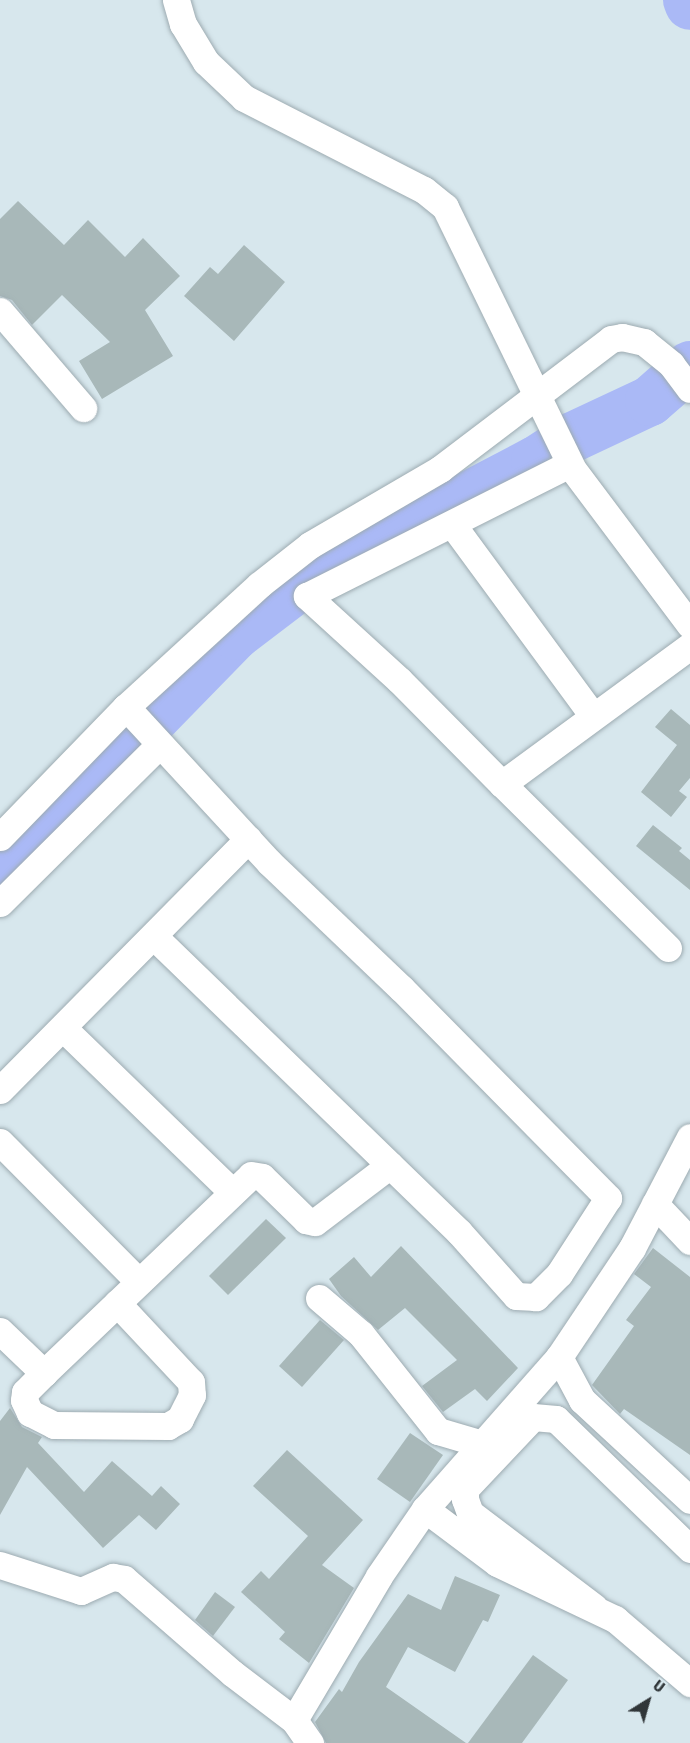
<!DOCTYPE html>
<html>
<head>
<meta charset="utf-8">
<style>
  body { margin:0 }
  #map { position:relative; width:690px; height:1743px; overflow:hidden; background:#d7e7ed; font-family:"Fira Sans Condensed",sans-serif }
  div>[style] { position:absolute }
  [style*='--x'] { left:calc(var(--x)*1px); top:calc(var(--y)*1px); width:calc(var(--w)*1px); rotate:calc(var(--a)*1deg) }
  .river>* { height:50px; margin:-25px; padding:0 25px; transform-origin:25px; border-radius:25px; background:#aab9f6 }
  .building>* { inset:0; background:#a8b8b9 }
  .roads { filter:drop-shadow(0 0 2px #9dabb1) drop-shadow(0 0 2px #9dabb1) }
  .minor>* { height:27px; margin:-13.5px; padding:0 13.5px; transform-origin:13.5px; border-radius:13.5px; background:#fff }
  span { translate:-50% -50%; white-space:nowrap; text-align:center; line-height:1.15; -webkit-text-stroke:4.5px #d7e7ed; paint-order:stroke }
  .north { position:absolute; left:618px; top:1671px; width:60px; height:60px; -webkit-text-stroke:4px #d7e7ed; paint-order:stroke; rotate:37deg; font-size:16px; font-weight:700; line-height:24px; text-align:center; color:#303639 }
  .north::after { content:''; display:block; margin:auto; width:21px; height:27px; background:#303639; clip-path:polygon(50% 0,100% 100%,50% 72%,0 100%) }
</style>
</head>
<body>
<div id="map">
  <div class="river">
    <div style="--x:688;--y:0;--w:5;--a:68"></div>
    <div style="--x:0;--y:876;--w:337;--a:-45.7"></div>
    <div style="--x:235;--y:635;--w:89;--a:-37.3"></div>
    <div style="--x:306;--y:581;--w:259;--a:-27.6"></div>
    <div style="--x:536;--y:461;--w:44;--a:-33"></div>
    <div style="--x:573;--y:437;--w:85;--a:-25.1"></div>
    <div style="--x:650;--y:401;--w:53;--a:-41.2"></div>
  </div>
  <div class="building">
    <div style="clip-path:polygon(18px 201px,64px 245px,88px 220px,125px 257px,143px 238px,180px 276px,145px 310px,173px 356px,102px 399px,79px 361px,110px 342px,62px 295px,32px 325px,12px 300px,0 296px,0 219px)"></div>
    <div style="clip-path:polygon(244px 245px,285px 282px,234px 341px,184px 296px,210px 267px,218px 274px)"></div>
    <div style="clip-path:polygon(671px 709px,690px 725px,690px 778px,679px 791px,687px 797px,671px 817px,641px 792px,677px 745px,655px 727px)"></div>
    <div style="clip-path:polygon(653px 825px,682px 848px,679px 851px,690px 860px,690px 890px,636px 846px)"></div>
    <div style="clip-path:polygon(266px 1219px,286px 1238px,228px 1295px,209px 1276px)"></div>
    <div style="clip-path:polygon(401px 1246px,518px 1368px,487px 1401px,475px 1389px,443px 1412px,422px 1386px,457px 1360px,405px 1308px,378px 1330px,341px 1296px,329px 1279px,354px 1257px,371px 1277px)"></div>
    <div style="clip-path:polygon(653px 1248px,690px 1277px,690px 1455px,624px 1409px,620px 1414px,592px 1385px,634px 1326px,626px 1320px,651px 1287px,634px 1274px)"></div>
    <div style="clip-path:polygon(320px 1320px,344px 1340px,302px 1387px,279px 1366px)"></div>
    <div style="clip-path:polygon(10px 1408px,22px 1427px,42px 1437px,38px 1443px,84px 1492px,112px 1461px,152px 1496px,161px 1486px,180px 1504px,156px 1530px,139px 1515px,103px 1548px,27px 1467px,0 1515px,0 1421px)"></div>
    <div style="clip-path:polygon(410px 1433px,443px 1455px,410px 1502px,377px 1479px)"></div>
    <div style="clip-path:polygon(287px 1450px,363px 1520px,322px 1565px,354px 1588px,309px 1663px,279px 1639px,285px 1632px,241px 1592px,261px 1571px,269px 1579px,308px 1536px,253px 1486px)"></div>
    <div style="clip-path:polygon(455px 1576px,500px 1595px,488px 1622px,483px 1620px,455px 1672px,408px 1647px,386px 1687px,466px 1743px,326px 1743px,315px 1722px,339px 1689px,342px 1692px,359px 1662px,408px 1594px,441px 1610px)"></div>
    <div style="clip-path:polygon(215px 1592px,235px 1607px,213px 1636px,195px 1620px)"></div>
    <div style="clip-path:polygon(533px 1655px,568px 1680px,522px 1743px,468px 1743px)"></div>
  </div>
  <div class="roads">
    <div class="minor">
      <div style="--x:176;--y:0;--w:25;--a:74"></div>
      <div style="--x:183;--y:24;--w:44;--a:58.8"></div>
      <div style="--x:206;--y:62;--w:52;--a:43.5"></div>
      <div style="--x:244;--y:98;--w:202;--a:27.1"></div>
      <div style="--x:424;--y:190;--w:27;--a:39"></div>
      <div style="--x:445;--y:207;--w:287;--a:64"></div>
      <div style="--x:0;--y:311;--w:128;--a:49.4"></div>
      <div style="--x:452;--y:524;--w:238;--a:53.7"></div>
      <div style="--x:126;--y:707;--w:212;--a:47.3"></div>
      <div style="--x:270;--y:863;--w:181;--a:43.7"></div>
      <div style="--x:401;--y:988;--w:295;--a:45.4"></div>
      <div style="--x:608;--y:1198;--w:90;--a:122.8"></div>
      <div style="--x:559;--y:1274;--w:33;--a:135"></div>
      <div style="--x:536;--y:1297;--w:20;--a:-177"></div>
      <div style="--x:516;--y:1296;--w:86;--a:-131.7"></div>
      <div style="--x:459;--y:1232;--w:424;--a:-135.9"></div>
      <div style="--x:502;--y:784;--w:146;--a:-134.7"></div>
      <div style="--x:399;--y:680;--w:125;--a:-137.6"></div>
      <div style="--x:307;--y:596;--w:293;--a:-26.7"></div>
      <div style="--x:569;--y:464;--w:201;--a:53.1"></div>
      <div style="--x:0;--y:837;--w:181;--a:-45.9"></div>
      <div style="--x:126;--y:707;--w:180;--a:-42.5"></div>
      <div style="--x:259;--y:585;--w:65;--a:-38.1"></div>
      <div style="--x:310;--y:545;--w:151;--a:-30.3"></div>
      <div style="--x:440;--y:469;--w:215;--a:-37.2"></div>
      <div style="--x:611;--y:339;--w:11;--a:-10"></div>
      <div style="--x:622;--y:337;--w:23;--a:13"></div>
      <div style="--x:644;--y:342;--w:35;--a:39"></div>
      <div style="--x:671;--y:364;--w:31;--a:53"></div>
      <div style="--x:0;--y:903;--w:224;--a:-44.8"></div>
      <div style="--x:668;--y:948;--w:233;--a:-135.3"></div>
      <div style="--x:502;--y:784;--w:233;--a:-36.3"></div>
      <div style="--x:63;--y:1028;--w:235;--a:44.1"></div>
      <div style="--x:0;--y:1090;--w:353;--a:-45.3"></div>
      <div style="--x:0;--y:1142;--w:197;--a:45.2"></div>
      <div style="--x:655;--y:1204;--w:51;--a:46.6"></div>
      <div style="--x:319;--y:1298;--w:55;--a:40.6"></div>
      <div style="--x:361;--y:1334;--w:124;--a:51.6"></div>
      <div style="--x:438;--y:1431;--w:46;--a:16.5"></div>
      <div style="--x:117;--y:1303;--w:108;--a:46.9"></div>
      <div style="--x:191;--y:1382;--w:13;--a:86"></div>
      <div style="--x:192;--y:1395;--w:27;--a:117"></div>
      <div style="--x:180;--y:1419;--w:14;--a:150"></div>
      <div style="--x:168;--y:1426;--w:114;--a:-179.5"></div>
      <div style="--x:54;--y:1425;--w:27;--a:-153"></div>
      <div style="--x:30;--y:1413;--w:14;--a:-115"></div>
      <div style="--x:24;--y:1400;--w:8;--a:-83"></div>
      <div style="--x:25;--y:1392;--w:27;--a:-45"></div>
      <div style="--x:44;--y:1373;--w:286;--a:-43.7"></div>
      <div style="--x:251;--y:1175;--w:11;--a:10"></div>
      <div style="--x:262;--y:1177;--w:62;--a:44.3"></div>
      <div style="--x:306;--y:1220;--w:9;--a:13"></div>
      <div style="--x:315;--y:1222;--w:94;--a:-37.2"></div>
      <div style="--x:0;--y:1331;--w:61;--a:43.7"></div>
      <div style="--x:559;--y:1357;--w:49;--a:61.9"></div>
      <div style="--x:582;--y:1400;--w:147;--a:42.8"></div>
      <div style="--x:425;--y:1509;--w:90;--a:36.9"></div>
      <div style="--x:497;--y:1563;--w:131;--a:25.4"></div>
      <div style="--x:615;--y:1619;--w:99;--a:40.5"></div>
      <div style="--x:0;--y:1565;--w:85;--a:17.8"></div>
      <div style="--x:81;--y:1591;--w:35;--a:-24"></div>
      <div style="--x:113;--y:1577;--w:11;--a:10"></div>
      <div style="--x:124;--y:1579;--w:143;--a:41"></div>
      <div style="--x:232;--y:1673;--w:78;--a:37.2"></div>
      <div style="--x:594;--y:1607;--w:156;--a:-142.8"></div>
      <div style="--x:470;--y:1513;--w:15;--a:-110"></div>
      <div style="--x:465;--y:1499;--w:10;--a:-90"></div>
      <div style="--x:465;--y:1489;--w:99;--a:-46.6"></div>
      <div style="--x:533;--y:1417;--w:23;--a:5"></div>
      <div style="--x:556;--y:1419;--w:187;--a:44.1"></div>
      <div style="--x:310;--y:1743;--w:28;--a:-125"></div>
      <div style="--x:294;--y:1720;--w:167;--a:-59.4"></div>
      <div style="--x:379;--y:1576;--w:81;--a:-55.5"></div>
      <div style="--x:425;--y:1509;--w:203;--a:-48.6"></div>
      <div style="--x:559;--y:1357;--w:131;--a:-56.2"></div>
      <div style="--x:632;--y:1248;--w:125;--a:-62.4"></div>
    </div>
  </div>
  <div class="north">U</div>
</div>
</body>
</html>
